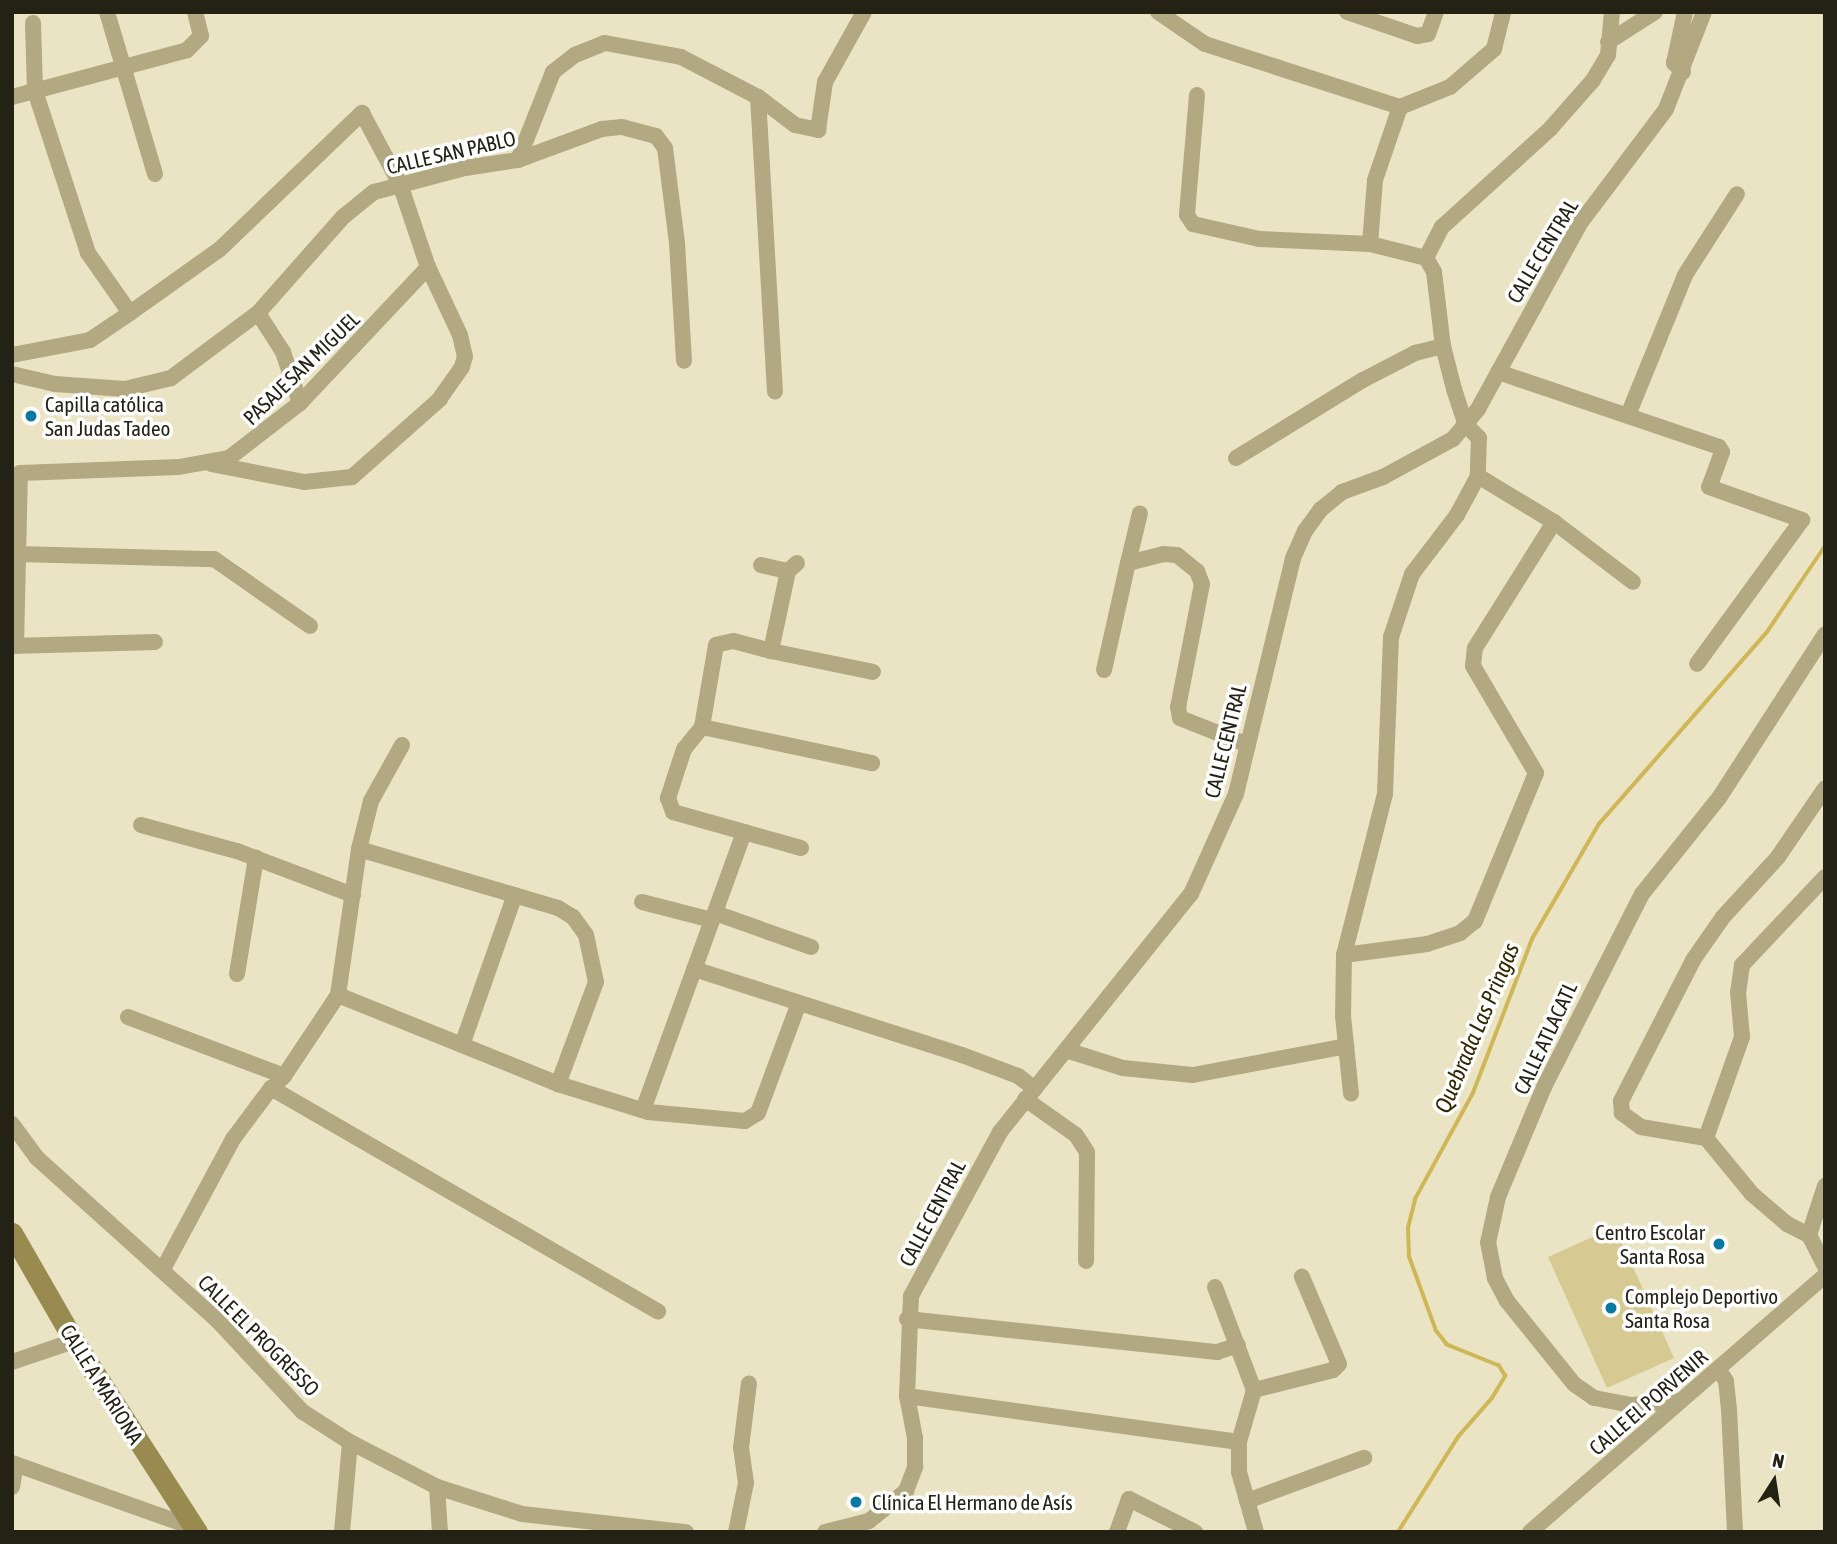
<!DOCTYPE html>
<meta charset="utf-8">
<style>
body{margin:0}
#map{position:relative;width:1837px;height:1544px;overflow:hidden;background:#ebe4c4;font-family:"Asap Condensed",sans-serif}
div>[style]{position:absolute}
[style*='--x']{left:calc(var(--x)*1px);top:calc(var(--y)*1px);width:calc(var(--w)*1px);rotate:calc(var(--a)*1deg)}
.green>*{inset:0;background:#d6c992}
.stream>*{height:3.5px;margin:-1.75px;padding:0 1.75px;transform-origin:1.75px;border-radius:1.75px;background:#ceb757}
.minor>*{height:16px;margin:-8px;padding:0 8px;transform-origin:8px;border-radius:8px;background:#b2a882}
.secondary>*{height:21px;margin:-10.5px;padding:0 10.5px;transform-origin:10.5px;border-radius:10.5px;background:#998b4f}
.dots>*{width:19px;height:19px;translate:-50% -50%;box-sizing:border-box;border:4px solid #fff;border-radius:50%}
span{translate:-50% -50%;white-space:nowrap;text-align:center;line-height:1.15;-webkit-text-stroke:7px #fff;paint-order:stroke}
.street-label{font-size:21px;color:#242115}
.poi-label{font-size:21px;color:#242115}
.left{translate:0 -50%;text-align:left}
.right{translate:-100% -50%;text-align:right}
.water-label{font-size:23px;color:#322800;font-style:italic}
.frame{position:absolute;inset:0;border:14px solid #242115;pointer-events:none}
.north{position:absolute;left:1739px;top:1446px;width:70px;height:70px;-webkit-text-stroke:5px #fff;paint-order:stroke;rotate:12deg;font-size:19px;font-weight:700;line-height:28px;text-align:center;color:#242115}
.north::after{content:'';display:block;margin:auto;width:24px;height:32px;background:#242115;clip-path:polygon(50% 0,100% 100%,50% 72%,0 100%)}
</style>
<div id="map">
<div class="green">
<i style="clip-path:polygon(1615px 1227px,1674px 1358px,1607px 1388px,1548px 1257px)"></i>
</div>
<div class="stream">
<i style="--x:1398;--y:1532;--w:112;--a:-57.7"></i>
<i style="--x:1458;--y:1437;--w:52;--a:-48.9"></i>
<i style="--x:1492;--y:1398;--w:26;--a:-59"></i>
<i style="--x:1505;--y:1376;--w:12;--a:-121"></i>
<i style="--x:1499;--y:1366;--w:56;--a:-158"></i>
<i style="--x:1447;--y:1345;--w:18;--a:-128"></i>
<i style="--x:1436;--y:1331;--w:79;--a:-110"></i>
<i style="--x:1409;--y:1257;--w:29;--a:-92"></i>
<i style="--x:1408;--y:1228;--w:30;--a:-76"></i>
<i style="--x:1415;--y:1199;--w:121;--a:-61.3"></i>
<i style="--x:1473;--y:1093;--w:165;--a:-69"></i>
<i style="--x:1532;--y:939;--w:133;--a:-59.8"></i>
<i style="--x:1599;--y:824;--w:255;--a:-48.8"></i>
<i style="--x:1767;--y:632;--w:104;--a:-56"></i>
</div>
<div class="minor">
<i style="--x:107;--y:12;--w:169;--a:73.5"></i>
<i style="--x:1158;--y:12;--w:57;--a:34.2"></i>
<i style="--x:1205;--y:44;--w:205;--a:17.9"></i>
<i style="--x:1347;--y:12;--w:74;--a:18.9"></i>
<i style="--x:1417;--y:36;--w:11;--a:-10"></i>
<i style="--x:1428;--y:34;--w:23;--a:-70"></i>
<i style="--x:33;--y:23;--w:68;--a:88.3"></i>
<i style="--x:35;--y:91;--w:170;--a:71.9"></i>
<i style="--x:88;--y:253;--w:73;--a:55"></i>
<i style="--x:1608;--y:42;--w:56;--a:-32.6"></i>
<i style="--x:1683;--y:72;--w:13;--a:-135"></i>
<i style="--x:1674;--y:63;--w:52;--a:-77.8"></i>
<i style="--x:1197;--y:95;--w:120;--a:94.8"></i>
<i style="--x:1187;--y:215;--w:11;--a:56"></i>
<i style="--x:1193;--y:224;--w:68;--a:12.8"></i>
<i style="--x:1259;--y:239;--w:111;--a:2.6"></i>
<i style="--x:1370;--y:244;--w:58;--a:14"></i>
<i style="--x:1426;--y:258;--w:16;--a:60"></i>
<i style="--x:1434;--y:272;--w:75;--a:83.1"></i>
<i style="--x:1443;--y:346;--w:44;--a:75.7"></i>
<i style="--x:1454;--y:389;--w:38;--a:72"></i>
<i style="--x:1466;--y:425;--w:18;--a:45"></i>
<i style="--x:1479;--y:438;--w:38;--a:92"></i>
<i style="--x:1478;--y:476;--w:44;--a:118.3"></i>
<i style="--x:1457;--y:515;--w:74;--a:127.3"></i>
<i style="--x:1412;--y:574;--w:66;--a:108.4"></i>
<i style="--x:1391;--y:637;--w:157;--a:92.2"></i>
<i style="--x:1385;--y:794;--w:166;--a:104.3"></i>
<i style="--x:1344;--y:955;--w:61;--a:90.9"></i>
<i style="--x:1343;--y:1016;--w:78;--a:84.1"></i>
<i style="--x:12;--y:97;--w:181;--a:-15"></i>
<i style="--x:187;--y:50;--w:20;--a:-45"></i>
<i style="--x:201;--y:36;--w:25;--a:-104"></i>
<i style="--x:758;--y:97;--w:46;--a:37.1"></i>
<i style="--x:795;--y:125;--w:24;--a:12"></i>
<i style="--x:818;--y:130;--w:49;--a:-81.7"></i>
<i style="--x:825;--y:82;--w:80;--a:-60.9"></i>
<i style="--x:518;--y:160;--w:95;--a:-68.3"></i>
<i style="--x:553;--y:72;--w:28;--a:-38"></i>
<i style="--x:575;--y:55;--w:32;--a:-22"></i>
<i style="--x:605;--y:43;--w:77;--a:10.4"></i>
<i style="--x:681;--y:57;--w:87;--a:27.5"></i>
<i style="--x:758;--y:97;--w:295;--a:86.7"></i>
<i style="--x:1370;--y:244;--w:64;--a:-85.5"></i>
<i style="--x:1375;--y:180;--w:77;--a:-71.1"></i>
<i style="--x:1400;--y:107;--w:54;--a:-21.8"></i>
<i style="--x:1450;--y:87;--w:58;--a:-40.8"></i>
<i style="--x:1494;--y:49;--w:38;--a:-76"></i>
<i style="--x:1426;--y:258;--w:35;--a:-63"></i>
<i style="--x:1442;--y:227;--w:146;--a:-42.2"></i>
<i style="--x:1550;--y:129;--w:65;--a:-48.7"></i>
<i style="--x:1593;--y:80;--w:29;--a:-59"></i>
<i style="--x:1608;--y:55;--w:43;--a:-84.7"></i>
<i style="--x:258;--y:313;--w:46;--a:57.3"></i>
<i style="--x:283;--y:352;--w:54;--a:71.6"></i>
<i style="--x:12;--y:355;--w:79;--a:-10.9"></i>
<i style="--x:90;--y:340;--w:48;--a:-34"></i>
<i style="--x:130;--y:313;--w:110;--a:-35.4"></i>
<i style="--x:220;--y:249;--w:197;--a:-43.8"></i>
<i style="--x:362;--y:113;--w:81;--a:61.8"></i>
<i style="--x:400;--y:184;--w:88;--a:71.4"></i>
<i style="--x:428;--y:267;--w:75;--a:64.8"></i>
<i style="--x:460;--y:335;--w:22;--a:77"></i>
<i style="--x:465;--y:356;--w:11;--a:105"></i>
<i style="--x:462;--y:367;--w:39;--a:125"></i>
<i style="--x:440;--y:399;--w:118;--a:138.4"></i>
<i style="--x:352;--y:477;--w:48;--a:174.1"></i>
<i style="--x:304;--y:482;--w:95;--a:-169"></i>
<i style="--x:1498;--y:372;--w:233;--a:18.7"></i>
<i style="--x:1719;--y:447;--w:6;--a:59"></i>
<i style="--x:1722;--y:452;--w:37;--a:110"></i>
<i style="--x:1709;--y:487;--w:99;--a:19.5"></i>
<i style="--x:1802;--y:520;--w:178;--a:126.1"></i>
<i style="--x:12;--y:374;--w:44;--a:13.1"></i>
<i style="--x:55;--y:384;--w:70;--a:4.1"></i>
<i style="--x:125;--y:389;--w:47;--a:-13.4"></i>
<i style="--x:171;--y:378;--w:109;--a:-36.8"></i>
<i style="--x:258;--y:313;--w:128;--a:-48.5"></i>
<i style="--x:343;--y:217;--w:40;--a:-39"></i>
<i style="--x:374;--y:192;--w:94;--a:-14.8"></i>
<i style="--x:465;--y:168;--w:54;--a:-8.6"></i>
<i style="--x:518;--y:160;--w:90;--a:-20.3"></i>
<i style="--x:602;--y:129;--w:20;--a:-6"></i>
<i style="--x:622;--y:127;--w:35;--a:15"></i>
<i style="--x:656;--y:136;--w:15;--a:53"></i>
<i style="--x:665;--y:148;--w:96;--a:82.8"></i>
<i style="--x:677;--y:243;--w:118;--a:86.6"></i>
<i style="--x:1628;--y:415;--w:151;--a:-67.8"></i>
<i style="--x:1685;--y:275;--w:96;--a:-57.3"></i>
<i style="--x:1236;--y:458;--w:149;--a:-31.6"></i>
<i style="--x:1363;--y:380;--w:59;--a:-27.4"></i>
<i style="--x:1415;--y:353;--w:29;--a:-14"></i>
<i style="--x:1478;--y:476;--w:89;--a:31.2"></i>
<i style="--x:1554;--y:522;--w:99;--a:37.2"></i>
<i style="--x:18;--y:554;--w:196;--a:1.5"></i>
<i style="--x:214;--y:559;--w:117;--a:34.9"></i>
<i style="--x:797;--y:563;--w:12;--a:138"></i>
<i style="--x:788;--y:571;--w:82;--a:102"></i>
<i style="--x:771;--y:651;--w:39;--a:-165"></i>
<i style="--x:733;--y:641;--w:17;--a:167"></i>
<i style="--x:716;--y:645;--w:83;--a:99.7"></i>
<i style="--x:702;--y:727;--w:28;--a:129"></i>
<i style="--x:684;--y:749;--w:52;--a:108.1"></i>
<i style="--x:668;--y:798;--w:15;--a:70"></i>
<i style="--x:673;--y:812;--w:133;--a:15.7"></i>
<i style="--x:1128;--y:563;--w:51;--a:-76.5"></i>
<i style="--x:761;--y:565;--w:28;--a:13"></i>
<i style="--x:12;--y:646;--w:143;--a:-1.6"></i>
<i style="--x:16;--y:646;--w:173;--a:-88.7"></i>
<i style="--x:20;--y:473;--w:159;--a:-2.2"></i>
<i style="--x:179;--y:467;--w:51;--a:-10.2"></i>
<i style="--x:229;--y:458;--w:90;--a:-37.8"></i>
<i style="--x:300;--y:403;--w:187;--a:-46.7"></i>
<i style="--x:771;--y:651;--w:104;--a:11.6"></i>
<i style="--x:1104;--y:670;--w:110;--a:-77.4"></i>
<i style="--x:1128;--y:563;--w:36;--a:-14"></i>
<i style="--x:1163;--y:554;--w:14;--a:4"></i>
<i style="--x:1177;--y:555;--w:26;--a:39"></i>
<i style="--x:1197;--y:571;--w:14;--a:69"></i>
<i style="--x:1202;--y:584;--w:125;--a:101"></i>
<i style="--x:1178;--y:707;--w:11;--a:80"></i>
<i style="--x:1180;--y:718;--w:73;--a:21.7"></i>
<i style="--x:702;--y:727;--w:174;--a:12"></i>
<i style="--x:141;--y:825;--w:99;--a:15.2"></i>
<i style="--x:237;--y:851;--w:124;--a:20.8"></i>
<i style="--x:359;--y:849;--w:49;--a:-76"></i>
<i style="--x:371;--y:801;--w:64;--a:-61"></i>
<i style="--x:1825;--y:877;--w:121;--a:133.3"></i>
<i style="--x:1742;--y:965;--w:27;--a:98"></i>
<i style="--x:1738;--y:992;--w:45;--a:84.9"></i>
<i style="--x:1742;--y:1037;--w:107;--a:109.6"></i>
<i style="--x:1706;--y:1138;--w:72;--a:50.6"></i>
<i style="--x:1752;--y:1194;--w:46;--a:40.6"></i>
<i style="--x:1787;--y:1224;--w:25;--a:27"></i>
<i style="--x:1809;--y:1235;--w:35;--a:63"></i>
<i style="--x:642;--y:902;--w:72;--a:14.4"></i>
<i style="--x:715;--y:913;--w:102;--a:19.5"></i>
<i style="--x:1344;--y:955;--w:84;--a:-7.5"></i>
<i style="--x:1427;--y:944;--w:35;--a:-18"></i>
<i style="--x:1460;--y:933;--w:19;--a:-39"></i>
<i style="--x:1475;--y:921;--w:160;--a:-67.6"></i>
<i style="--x:1536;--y:773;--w:124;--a:-120.5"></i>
<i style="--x:1473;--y:666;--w:18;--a:-84"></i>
<i style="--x:1475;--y:648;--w:149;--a:-57.9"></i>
<i style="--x:694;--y:969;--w:281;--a:17.8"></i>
<i style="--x:962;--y:1055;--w:60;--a:20.6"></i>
<i style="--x:1018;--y:1076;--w:21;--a:37"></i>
<i style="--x:237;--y:974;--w:118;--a:-80.7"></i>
<i style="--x:338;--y:995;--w:148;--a:-81.8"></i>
<i style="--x:359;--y:849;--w:208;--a:16.5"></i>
<i style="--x:558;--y:908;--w:17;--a:31"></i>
<i style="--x:573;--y:917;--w:22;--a:54"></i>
<i style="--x:586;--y:935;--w:48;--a:78"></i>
<i style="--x:596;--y:982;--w:109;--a:110.4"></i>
<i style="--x:128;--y:1017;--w:167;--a:20.7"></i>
<i style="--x:284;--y:1076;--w:10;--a:135"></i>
<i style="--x:462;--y:1045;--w:157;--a:-70.6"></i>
<i style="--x:1069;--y:1051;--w:57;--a:17.5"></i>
<i style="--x:1123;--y:1068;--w:70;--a:5.7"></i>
<i style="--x:1193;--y:1075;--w:156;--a:-10.7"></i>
<i style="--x:284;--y:1076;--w:97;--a:-56.3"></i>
<i style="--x:338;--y:995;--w:237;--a:22"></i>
<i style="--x:558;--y:1084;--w:94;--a:17.3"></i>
<i style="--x:648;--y:1112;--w:97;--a:5.3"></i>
<i style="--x:745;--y:1121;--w:15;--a:-32"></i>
<i style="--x:758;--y:1113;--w:117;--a:-69.6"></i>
<i style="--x:1025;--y:1099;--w:62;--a:35.2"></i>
<i style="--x:1076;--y:1135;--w:20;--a:57"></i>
<i style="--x:1087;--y:1152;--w:109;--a:90.5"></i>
<i style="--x:643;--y:1110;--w:296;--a:-70"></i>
<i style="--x:12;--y:1124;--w:42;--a:53.7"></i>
<i style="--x:37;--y:1158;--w:244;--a:42"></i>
<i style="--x:218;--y:1321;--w:125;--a:47"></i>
<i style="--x:303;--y:1412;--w:56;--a:32.6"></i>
<i style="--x:350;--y:1442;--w:98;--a:27.3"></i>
<i style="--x:437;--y:1487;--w:89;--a:17.6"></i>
<i style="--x:522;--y:1514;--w:165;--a:6.3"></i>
<i style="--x:1706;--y:1138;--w:66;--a:-170.4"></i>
<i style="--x:1641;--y:1127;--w:24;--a:-144"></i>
<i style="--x:1622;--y:1113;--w:12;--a:-95"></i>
<i style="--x:1621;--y:1101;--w:158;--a:-62.9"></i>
<i style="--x:1693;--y:960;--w:52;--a:-55.1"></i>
<i style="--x:1723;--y:917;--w:81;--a:-47.5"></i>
<i style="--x:1778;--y:857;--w:83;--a:-55.7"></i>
<i style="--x:1809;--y:1235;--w:52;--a:-71.9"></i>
<i style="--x:163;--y:1269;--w:148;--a:-61.7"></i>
<i style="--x:233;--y:1139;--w:64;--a:-53.3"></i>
<i style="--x:271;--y:1088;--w:447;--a:30"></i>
<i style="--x:1215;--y:1287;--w:110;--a:69.3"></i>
<i style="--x:1254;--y:1390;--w:54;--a:106.1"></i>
<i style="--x:1239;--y:1442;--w:30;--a:90"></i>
<i style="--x:1239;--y:1472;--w:62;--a:74.2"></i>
<i style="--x:907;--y:1319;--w:312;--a:6.1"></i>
<i style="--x:1217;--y:1352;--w:22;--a:-18"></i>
<i style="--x:12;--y:1362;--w:65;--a:-18.7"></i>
<i style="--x:1718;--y:1369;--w:14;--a:56"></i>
<i style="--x:1726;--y:1381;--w:28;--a:84"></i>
<i style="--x:1729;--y:1409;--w:123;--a:87.2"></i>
<i style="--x:1254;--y:1390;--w:81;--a:-14.2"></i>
<i style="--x:1333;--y:1370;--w:8;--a:-45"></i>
<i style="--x:1339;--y:1364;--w:95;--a:-113"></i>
<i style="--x:907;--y:1396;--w:335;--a:7.9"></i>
<i style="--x:1680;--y:1401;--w:49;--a:175.3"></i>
<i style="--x:1631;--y:1405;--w:38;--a:-169"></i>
<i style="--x:1594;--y:1398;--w:24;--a:-145"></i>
<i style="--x:1574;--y:1384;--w:107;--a:-128.9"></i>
<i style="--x:1507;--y:1301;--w:26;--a:-118"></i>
<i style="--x:1495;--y:1278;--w:36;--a:-101"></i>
<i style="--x:1488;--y:1243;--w:47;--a:-77.7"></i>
<i style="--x:1498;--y:1197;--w:119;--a:-67.3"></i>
<i style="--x:1544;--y:1087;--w:216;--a:-63.1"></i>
<i style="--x:1642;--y:894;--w:123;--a:-51.3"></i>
<i style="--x:1719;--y:798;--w:195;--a:-57.1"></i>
<i style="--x:12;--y:1463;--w:194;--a:19.6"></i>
<i style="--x:12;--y:1487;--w:23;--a:-80"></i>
<i style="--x:437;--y:1487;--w:45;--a:86.2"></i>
<i style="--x:1247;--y:1501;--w:125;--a:-20.2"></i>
<i style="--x:342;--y:1532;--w:90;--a:-84.9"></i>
<i style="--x:736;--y:1532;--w:50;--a:-78.5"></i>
<i style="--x:746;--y:1483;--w:35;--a:-98"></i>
<i style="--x:741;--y:1448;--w:65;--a:-83"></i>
<i style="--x:825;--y:1532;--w:45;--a:-14"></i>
<i style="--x:869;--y:1521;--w:48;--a:-39"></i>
<i style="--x:906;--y:1491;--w:26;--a:-69"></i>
<i style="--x:915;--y:1467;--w:29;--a:-90"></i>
<i style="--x:915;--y:1438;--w:43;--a:-100.8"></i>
<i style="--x:907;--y:1396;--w:100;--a:-87.7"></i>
<i style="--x:911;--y:1296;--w:187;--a:-61.5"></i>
<i style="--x:1000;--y:1132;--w:305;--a:-51.3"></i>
<i style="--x:1191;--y:894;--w:110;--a:-65.8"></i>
<i style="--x:1236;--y:794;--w:243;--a:-76.4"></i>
<i style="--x:1293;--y:558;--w:30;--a:-66"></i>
<i style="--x:1305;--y:531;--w:26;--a:-54"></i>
<i style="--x:1320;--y:510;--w:28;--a:-39"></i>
<i style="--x:1342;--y:492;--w:44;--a:-20.1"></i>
<i style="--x:1383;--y:477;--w:80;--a:-28.5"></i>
<i style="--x:1453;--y:439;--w:39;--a:-50"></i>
<i style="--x:1478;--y:409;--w:213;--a:-61.2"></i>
<i style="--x:1581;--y:222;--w:141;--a:-53"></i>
<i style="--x:1666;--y:109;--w:104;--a:-68.6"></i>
<i style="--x:1117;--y:1532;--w:35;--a:-70"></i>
<i style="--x:1129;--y:1499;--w:74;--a:26.6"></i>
<i style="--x:1530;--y:1532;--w:391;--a:-41"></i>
</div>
<div class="secondary">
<i style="--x:12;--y:1233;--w:125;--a:60.1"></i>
<i style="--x:74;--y:1341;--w:227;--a:57.2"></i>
</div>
<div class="dots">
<i style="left:31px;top:416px;background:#0779a2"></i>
<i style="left:1719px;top:1244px;background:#0779a2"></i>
<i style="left:1611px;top:1308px;background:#0779a2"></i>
<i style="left:856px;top:1502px;background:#0779a2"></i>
</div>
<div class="street-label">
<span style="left:451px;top:152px;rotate:-13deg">CALLE SAN PABLO</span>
<span style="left:1542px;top:251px;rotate:-59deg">CALLE CENTRAL</span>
<span style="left:301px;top:368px;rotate:-44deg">PASAJE SAN MIGUEL</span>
<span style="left:1225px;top:741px;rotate:-76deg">CALLE CENTRAL</span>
<span style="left:1545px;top:1038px;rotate:-65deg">CALLE ATLACATL</span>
<span style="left:932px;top:1213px;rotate:-62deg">CALLE CENTRAL</span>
<span style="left:259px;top:1335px;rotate:45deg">CALLE EL PROGRESSO</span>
<span style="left:102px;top:1384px;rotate:58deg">CALLE A MARIONA</span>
<span style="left:1648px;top:1402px;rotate:-41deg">CALLE EL PORVENIR</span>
</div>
<div class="poi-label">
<span class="left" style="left:45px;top:416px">Capilla católica<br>San Judas Tadeo</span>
<span class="right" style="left:1705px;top:1244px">Centro Escolar<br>Santa Rosa</span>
<span class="left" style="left:1625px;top:1308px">Complejo Deportivo<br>Santa Rosa</span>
<span class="left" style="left:872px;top:1502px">Clínica El Hermano de Asís</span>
</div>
<div class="water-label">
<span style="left:1477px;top:1028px;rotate:-67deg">Quebrada Las Pringas</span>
</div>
<div class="frame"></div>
<div class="north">N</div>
</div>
